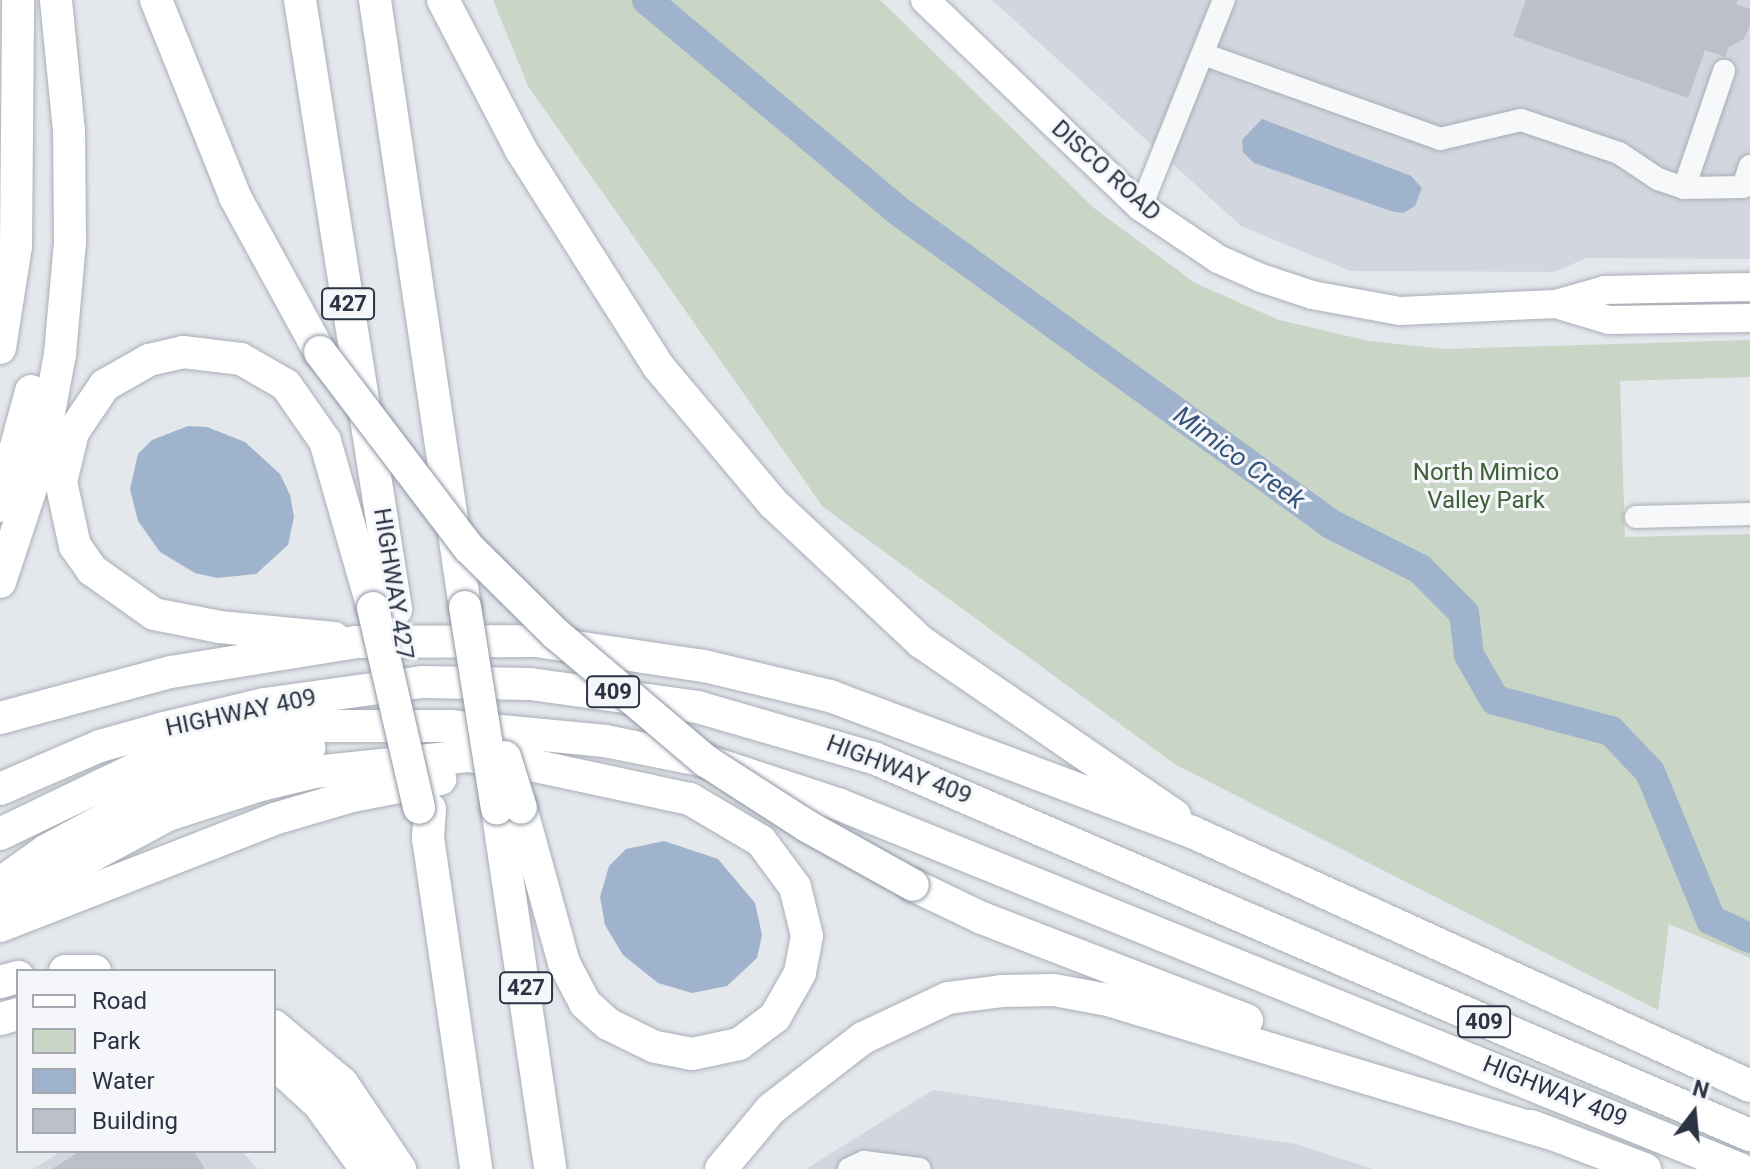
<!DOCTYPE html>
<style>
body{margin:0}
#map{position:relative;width:1750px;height:1169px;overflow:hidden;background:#e4e7ec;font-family:Roboto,sans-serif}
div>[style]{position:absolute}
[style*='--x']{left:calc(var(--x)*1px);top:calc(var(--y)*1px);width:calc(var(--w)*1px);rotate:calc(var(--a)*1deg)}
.built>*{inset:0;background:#d2d6de}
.green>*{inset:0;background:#c9d6c5}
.water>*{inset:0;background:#9fb4cc}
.river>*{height:30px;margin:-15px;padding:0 15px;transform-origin:15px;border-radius:15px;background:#9fb4cc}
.building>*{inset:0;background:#bbc0ca}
.roads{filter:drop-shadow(0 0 2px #a9aeb7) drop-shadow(0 0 2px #a9aeb7)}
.minor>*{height:22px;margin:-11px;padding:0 11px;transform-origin:11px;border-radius:11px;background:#f7f8fa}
.major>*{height:28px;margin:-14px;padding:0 14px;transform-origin:14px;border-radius:14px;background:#fff}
.highway>*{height:32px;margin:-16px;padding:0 16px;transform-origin:16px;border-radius:16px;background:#fff}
.bridges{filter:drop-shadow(0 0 2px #8b94a3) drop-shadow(0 0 2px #8b94a3)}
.highway-bridge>*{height:32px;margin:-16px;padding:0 16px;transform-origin:16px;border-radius:16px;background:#fff}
span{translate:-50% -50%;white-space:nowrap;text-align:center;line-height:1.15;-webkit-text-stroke:6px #f4f6f9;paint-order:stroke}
.shield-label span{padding:2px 6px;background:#f4f6f9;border:2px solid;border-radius:6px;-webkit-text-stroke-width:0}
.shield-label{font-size:22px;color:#2b3445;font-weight:700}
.street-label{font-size:24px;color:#2b3445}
.park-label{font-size:24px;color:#3f6138}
.water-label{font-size:26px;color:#34527a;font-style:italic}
.legend{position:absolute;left:16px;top:969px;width:260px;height:184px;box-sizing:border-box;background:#f4f6f9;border:2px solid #a4a8b1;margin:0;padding:10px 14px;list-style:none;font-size:24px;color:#2b3445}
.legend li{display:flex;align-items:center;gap:16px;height:40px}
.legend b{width:40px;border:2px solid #a4a8b1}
.north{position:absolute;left:1654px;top:1073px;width:80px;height:80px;-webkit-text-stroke:6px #f4f6f9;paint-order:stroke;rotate:16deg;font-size:22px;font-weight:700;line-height:32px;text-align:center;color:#2b3445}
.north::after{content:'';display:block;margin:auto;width:28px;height:36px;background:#2b3445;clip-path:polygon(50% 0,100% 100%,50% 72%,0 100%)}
</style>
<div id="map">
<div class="built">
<i style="clip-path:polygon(992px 0,1750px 0,1750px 259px,1587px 258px,1553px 272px,1350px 271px,1241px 226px)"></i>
<i style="clip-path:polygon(933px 1090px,1296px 1144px,1373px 1169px,806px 1169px)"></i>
<i style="clip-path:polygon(62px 1151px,242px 1151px,258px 1169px,33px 1169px)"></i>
</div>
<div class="green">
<i style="clip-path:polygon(evenodd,493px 0,880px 0,1094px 208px,1195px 283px,1279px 320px,1369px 341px,1445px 349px,1750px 340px,1750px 377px,1620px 381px,1625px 537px,1750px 534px,1750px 958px,1669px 924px,1658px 1010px,1176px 765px,823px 507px,528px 86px,493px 0,650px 10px,1124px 364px,1158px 393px,1137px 394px,650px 10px)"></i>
</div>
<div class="water">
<i style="clip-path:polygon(1262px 119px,1411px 176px,1422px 188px,1415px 206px,1403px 213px,1391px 211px,1254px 163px,1243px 152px,1242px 140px)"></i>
<i style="clip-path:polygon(188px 426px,207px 427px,245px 442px,280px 474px,290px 495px,294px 517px,288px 545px,256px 574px,217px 578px,195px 573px,160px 552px,138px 521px,130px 489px,138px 454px,152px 440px)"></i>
<i style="clip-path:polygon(664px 841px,718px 859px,755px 903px,762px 935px,757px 958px,727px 986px,692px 993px,658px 983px,623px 955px,605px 925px,600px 897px,609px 866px,626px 849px)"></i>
</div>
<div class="river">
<i style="--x:647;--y:0;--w:326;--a:40"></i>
<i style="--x:897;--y:210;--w:536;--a:35.89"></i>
<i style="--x:1331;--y:524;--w:100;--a:26.8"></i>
<i style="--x:1420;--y:569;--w:62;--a:45"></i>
<i style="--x:1464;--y:613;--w:42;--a:83.2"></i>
<i style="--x:1469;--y:655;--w:52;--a:60"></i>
<i style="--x:1495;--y:700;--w:120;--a:15"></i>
<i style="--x:1611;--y:731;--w:57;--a:46.4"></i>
<i style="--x:1650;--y:772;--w:160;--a:67.6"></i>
<i style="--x:1711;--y:920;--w:43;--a:24.8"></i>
</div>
<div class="building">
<i style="clip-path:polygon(1526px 0,1738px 0,1736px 4px,1750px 9px,1750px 25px,1744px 39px,1729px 47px,1725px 57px,1705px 50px,1688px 98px,1513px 36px)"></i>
<i style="clip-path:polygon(80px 1151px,194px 1151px,205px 1169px,52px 1169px)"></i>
</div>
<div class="roads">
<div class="minor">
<i style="--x:1203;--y:54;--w:252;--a:19.7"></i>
<i style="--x:1440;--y:139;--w:83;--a:-13.2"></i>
<i style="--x:1521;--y:120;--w:103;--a:18.6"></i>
<i style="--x:1619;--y:153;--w:47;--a:33.7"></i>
<i style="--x:1658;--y:179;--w:28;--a:19"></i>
<i style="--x:1684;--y:188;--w:59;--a:-1"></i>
<i style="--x:1743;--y:187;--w:22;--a:-72"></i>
<i style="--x:1684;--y:188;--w:124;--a:-71.1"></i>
<i style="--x:1141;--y:207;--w:223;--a:-68.2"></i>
<i style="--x:1636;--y:517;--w:114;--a:-1.5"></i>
<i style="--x:849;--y:1169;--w:17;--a:-25"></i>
<i style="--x:864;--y:1162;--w:56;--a:7.1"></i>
</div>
<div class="major">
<i style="--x:925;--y:0;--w:299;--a:43.8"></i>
<i style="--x:1141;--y:207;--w:93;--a:34"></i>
<i style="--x:1218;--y:259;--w:47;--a:23.8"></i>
<i style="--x:1261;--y:278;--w:54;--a:18.4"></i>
<i style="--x:1312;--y:295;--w:89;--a:10.3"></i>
<i style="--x:1400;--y:311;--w:156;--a:-2.6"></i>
<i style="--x:1556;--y:304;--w:51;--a:-15.9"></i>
<i style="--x:1605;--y:290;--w:145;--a:-1.2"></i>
<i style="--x:1556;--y:304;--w:55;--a:16.8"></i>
<i style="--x:1609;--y:320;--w:141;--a:-0.8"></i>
</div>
<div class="highway">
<i style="--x:156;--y:0;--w:212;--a:68.1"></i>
<i style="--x:235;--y:197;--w:177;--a:61.3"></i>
<i style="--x:300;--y:0;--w:617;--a:81.04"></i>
<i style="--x:375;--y:0;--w:614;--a:81.57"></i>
<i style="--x:443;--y:0;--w:169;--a:62.5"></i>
<i style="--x:521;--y:150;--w:256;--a:57.6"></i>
<i style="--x:658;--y:366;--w:180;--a:50"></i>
<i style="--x:774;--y:504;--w:202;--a:43.2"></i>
<i style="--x:921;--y:642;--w:308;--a:34.4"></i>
<i style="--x:0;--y:348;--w:103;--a:-81.1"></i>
<i style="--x:16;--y:246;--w:246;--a:-89.5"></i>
<i style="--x:0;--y:506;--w:119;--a:-74.9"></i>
<i style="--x:0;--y:582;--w:127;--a:-71.7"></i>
<i style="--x:40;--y:461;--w:109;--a:-79.4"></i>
<i style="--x:60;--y:354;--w:112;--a:-84.9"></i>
<i style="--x:70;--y:242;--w:111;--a:-90.5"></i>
<i style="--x:69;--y:131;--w:132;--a:-95.7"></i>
<i style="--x:334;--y:638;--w:115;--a:-174.5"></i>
<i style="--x:220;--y:627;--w:67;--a:-168.9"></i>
<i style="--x:154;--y:614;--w:76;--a:-144.6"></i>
<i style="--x:92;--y:570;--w:29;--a:-125"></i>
<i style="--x:75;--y:546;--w:66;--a:-102.3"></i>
<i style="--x:61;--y:482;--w:51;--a:-76.5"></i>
<i style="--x:73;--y:432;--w:57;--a:-55.8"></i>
<i style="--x:105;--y:385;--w:51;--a:-29.6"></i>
<i style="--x:149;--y:360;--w:35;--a:-13"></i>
<i style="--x:183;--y:352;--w:58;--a:6.9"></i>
<i style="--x:241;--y:359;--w:52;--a:30"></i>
<i style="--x:286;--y:385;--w:68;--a:55.1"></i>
<i style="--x:325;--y:441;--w:174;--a:74"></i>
<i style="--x:0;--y:718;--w:177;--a:-15.1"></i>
<i style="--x:171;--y:672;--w:187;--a:-9.2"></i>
<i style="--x:356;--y:642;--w:180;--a:-0.3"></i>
<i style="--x:536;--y:641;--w:170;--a:8.5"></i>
<i style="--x:704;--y:666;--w:130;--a:13.4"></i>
<i style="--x:830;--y:696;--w:387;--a:20.6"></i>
<i style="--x:1192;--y:832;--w:613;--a:24.47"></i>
<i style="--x:0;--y:789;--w:109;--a:-23.3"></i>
<i style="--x:100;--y:746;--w:66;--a:-15.7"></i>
<i style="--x:164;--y:728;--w:103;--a:-13.5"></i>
<i style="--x:264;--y:704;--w:160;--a:-7.9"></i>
<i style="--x:422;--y:682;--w:108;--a:1.1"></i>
<i style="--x:530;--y:684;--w:170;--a:7.8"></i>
<i style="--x:698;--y:707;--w:183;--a:16.2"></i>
<i style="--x:874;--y:758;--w:954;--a:23.29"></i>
<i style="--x:497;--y:808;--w:365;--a:81.6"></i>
<i style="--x:430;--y:809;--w:29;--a:94"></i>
<i style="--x:428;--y:838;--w:334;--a:81.7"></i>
<i style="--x:0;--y:834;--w:152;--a:-25.7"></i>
<i style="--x:137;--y:768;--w:84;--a:-17.4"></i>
<i style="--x:217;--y:743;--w:101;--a:-9.6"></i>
<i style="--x:317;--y:726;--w:133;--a:0"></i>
<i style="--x:450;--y:726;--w:156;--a:5.5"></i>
<i style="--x:605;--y:741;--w:107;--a:11.3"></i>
<i style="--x:710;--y:762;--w:135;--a:18.2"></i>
<i style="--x:838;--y:804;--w:973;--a:22.03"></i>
<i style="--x:2;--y:882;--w:55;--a:-35.4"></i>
<i style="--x:47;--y:850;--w:106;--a:-28.3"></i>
<i style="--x:140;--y:800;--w:83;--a:-21.3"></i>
<i style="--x:217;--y:770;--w:95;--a:-13.4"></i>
<i style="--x:913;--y:885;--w:76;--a:25.6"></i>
<i style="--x:982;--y:918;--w:284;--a:21.1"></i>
<i style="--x:0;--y:905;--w:191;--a:-28.2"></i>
<i style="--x:168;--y:815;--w:94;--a:-18"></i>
<i style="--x:257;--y:786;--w:60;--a:-13.6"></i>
<i style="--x:315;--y:772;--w:153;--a:-6"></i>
<i style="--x:467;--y:756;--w:65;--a:8"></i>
<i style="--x:531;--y:765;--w:163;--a:12.1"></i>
<i style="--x:690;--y:799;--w:82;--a:30.6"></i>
<i style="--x:761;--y:841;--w:57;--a:53.5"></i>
<i style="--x:795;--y:887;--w:50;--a:76.2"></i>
<i style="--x:807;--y:936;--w:38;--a:101"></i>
<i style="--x:800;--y:973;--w:51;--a:119.6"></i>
<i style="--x:775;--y:1017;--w:45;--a:143.1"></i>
<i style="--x:739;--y:1044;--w:48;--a:168"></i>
<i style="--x:692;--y:1054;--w:38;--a:-169"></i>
<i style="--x:655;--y:1047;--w:52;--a:-153.9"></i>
<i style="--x:608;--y:1024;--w:31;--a:-138"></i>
<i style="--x:585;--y:1003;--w:45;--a:-117.7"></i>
<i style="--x:564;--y:963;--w:161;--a:-105.5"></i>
<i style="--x:0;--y:926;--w:294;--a:-21.3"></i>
<i style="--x:274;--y:819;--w:81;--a:-16.4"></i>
<i style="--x:352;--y:796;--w:90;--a:-10.9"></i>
<i style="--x:65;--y:971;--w:30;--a:0"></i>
<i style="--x:0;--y:982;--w:19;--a:-16"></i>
<i style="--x:0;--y:1019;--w:19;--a:-16"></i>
<i style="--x:274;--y:1026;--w:89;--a:40"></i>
<i style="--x:342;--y:1083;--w:104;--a:56"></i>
<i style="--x:274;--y:1063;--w:61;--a:42.3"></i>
<i style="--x:319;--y:1104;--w:80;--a:54.1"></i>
<i style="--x:1531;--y:1126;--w:122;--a:20.7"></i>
<i style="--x:721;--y:1169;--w:78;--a:-50.2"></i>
<i style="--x:771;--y:1109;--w:116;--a:-37.7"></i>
<i style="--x:863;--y:1038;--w:94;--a:-25.2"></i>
<i style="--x:948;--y:998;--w:54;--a:-7.4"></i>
<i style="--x:1002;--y:991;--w:52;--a:-1.1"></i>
<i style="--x:1054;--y:990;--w:55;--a:10.5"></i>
<i style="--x:1108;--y:1000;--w:460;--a:16.8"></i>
</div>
</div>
<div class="bridges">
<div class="highway-bridge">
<i style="--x:320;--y:352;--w:246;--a:52.8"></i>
<i style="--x:469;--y:548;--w:122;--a:44.7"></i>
<i style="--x:556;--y:634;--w:197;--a:40.3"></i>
<i style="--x:706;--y:761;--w:120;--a:32.8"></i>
<i style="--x:807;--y:826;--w:121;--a:29.1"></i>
<i style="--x:465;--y:607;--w:204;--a:81"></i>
<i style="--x:373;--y:608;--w:205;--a:77"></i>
<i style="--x:505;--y:757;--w:53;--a:72.6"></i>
</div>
</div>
<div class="shield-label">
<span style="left:348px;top:304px">427</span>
<span style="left:613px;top:692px">409</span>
<span style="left:526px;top:988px">427</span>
<span style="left:1484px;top:1022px">409</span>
</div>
<div class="street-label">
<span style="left:1106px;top:171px;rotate:42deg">DISCO ROAD</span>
<span style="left:393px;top:584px;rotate:81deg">HIGHWAY 427</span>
<span style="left:241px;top:713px;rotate:-12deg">HIGHWAY 409</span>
<span style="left:899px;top:770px;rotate:21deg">HIGHWAY 409</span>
<span style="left:1555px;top:1092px;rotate:22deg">HIGHWAY 409</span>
</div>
<div class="park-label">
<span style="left:1486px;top:487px">North Mimico<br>Valley Park</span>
</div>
<div class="water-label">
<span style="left:1239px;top:458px;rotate:36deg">Mimico Creek</span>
</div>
<ul class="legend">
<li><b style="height:10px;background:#fff"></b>Road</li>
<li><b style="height:22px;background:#c9d6c5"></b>Park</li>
<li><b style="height:22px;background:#9fb4cc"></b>Water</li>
<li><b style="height:22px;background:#bbc0ca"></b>Building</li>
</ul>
<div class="north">N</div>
</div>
